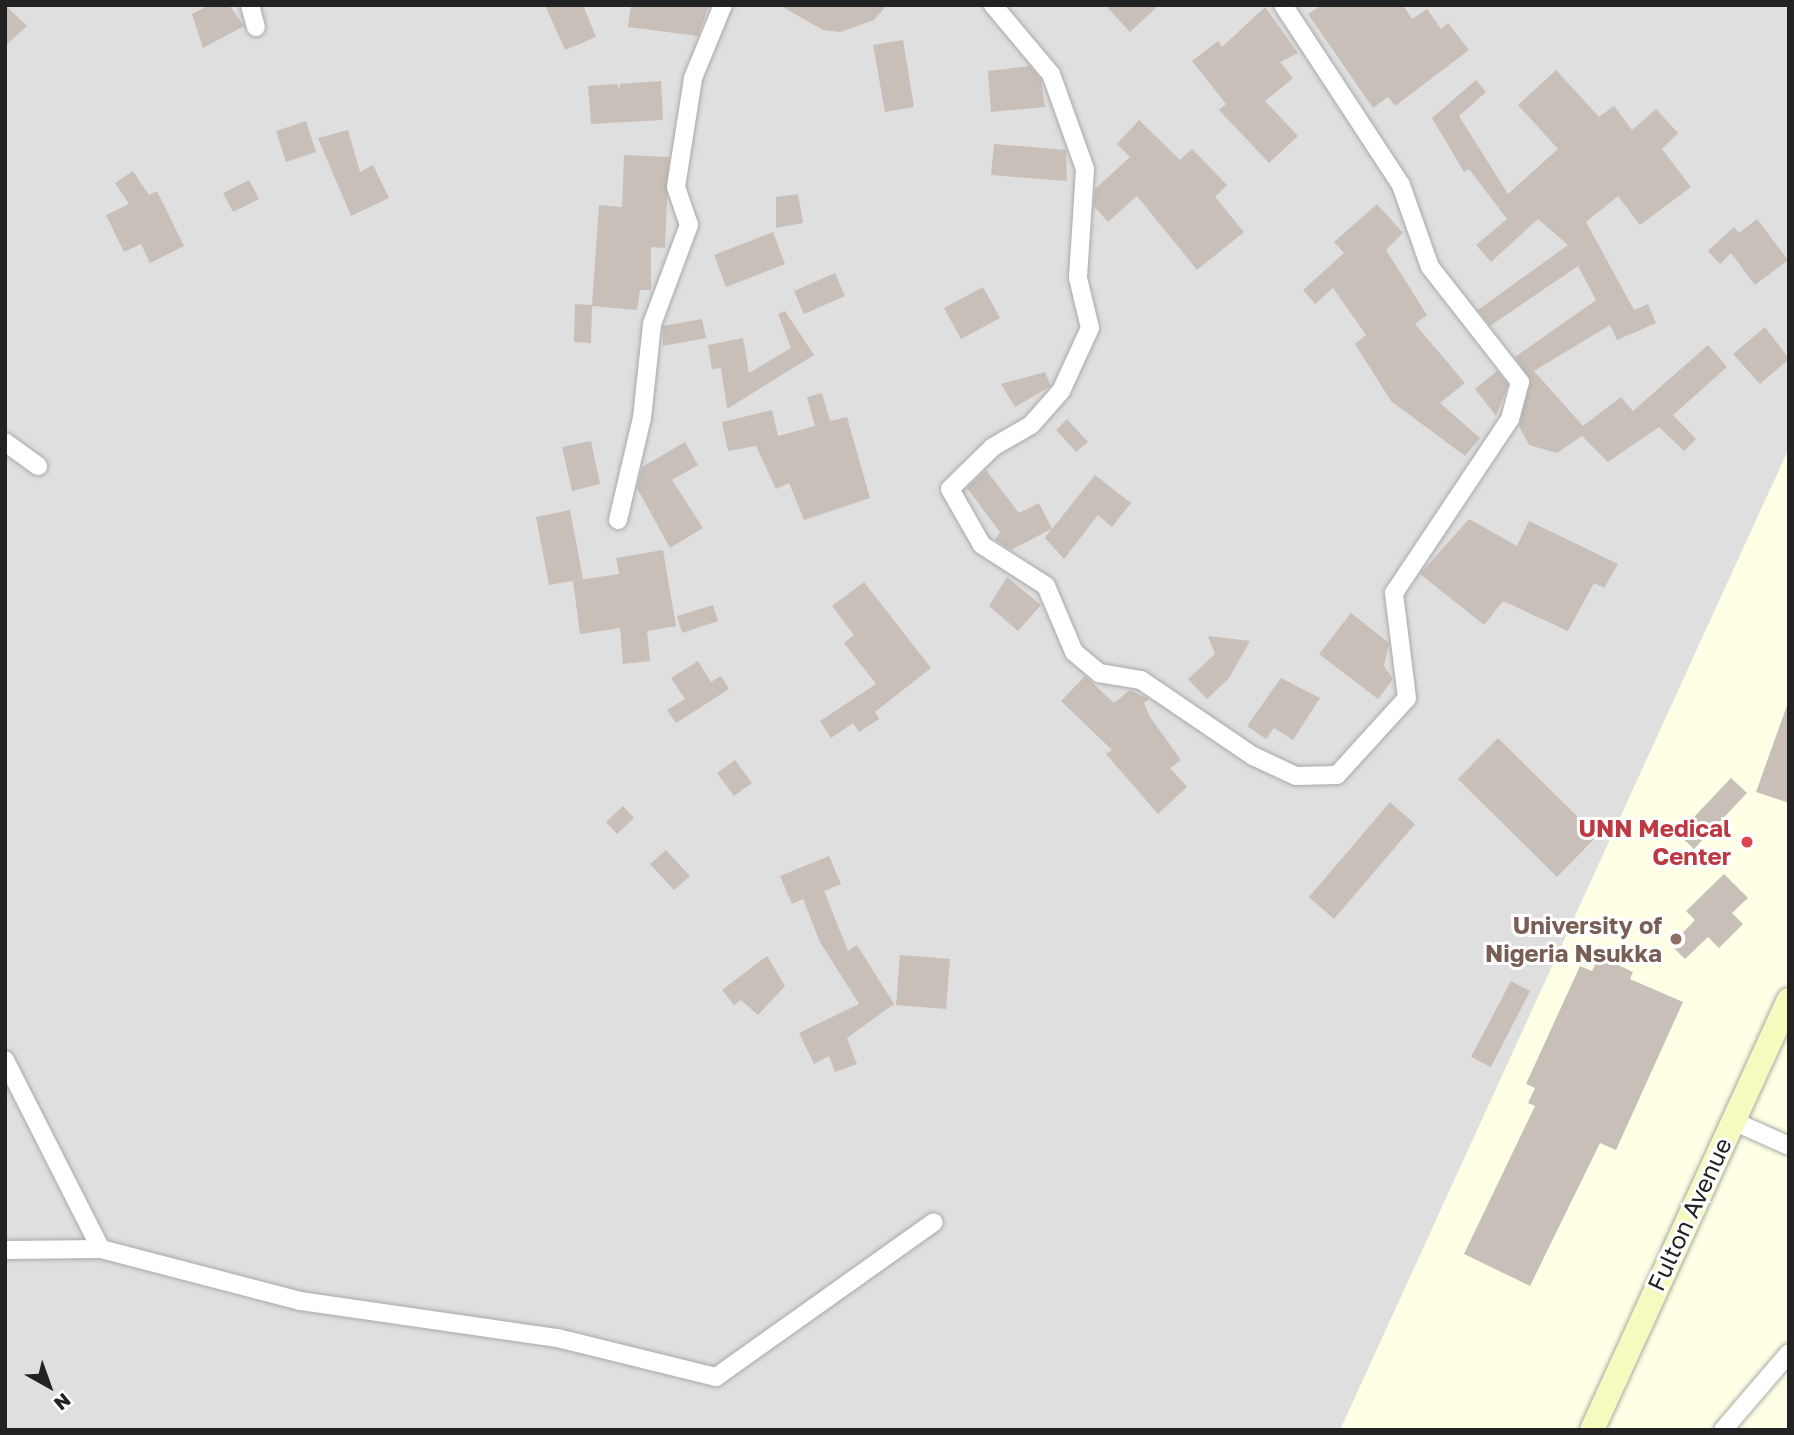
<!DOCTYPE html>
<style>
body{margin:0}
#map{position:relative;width:1794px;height:1435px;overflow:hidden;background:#f2efe9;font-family:"Golos Text",sans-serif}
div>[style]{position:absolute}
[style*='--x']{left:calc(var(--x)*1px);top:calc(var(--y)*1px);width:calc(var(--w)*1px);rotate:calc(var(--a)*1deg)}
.residential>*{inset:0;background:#e0dfdf}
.education>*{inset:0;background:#ffffe5}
.building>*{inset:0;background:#c7bfb8}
.roads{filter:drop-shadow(0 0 2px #a9a9a9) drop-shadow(0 0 2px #a9a9a9)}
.street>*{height:18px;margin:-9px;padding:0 9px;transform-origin:9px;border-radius:9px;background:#fff}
.secondary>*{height:24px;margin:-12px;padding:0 12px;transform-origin:12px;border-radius:12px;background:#f7fabf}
.dots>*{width:19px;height:19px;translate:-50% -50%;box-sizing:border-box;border:4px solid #fff;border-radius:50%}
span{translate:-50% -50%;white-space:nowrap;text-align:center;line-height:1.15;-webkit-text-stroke:6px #fff;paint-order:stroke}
.health-label{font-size:24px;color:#be3a42;font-weight:700}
.right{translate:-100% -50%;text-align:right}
.education-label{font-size:24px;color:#785e54;font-weight:700}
.street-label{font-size:24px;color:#222}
.frame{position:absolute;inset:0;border:7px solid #222;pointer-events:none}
.north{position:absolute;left:14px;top:1351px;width:70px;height:70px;-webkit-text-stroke:5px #fff;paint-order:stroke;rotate:140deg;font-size:19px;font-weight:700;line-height:28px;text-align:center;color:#222}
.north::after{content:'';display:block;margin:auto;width:24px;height:32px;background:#222;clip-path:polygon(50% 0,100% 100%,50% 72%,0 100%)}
</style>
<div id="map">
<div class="residential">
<i style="clip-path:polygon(5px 5px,1789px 5px,1789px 1430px,5px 1430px)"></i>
</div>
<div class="education">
<i style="clip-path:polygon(1789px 448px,1789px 1430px,1340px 1430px)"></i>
</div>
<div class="building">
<i style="clip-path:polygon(5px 5px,27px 26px,5px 46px)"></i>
<i style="clip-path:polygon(209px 5px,229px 5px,244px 26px,203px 48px,192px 14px)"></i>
<i style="clip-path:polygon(545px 5px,583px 5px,596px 37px,565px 50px)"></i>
<i style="clip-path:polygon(631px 5px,709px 5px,698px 36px,628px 27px)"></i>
<i style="clip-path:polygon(779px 5px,887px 5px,874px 20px,840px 32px,823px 30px)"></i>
<i style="clip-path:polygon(1105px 5px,1159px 5px,1130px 32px)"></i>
<i style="clip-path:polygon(1322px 5px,1403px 5px,1412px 19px,1427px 9px,1441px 29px,1448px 23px,1469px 50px,1395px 106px,1388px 97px,1373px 108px,1308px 14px)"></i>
<i style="clip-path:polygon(1265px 7px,1298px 53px,1280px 62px,1293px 78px,1265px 101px,1298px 136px,1269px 163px,1219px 110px,1226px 104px,1192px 61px,1218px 41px,1222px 47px)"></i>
<i style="clip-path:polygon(903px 40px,914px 107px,885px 112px,873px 45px)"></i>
<i style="clip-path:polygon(1030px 66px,1041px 80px,1045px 107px,991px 112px,988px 71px)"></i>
<i style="clip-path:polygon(1556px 70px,1599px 117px,1614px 106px,1632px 130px,1656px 109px,1678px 133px,1662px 149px,1691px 187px,1640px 225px,1618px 196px,1586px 222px,1634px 310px,1648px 304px,1656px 323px,1617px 340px,1610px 325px,1534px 371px,1583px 426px,1621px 397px,1633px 411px,1708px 345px,1727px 367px,1673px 415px,1696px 439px,1684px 451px,1659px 427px,1608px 462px,1582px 436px,1557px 453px,1529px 445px,1519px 426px,1531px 380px,1515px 357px,1596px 300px,1578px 266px,1490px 326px,1478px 310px,1568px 245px,1538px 219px,1491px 262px,1476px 245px,1507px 219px,1469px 169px,1464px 172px,1432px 118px,1476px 80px,1486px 92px,1459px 116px,1508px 194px,1558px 149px,1518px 105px)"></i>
<i style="clip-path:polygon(661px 81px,663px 120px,591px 124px,588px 86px,617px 84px,619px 90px,620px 84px)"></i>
<i style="clip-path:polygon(1139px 120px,1180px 160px,1192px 149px,1227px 185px,1215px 197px,1244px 232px,1197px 270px,1137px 196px,1108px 222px,1094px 206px,1095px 189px,1130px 157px,1117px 144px)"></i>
<i style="clip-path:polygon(306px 121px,316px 152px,286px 162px,276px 131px)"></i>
<i style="clip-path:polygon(348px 130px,360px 172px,373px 165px,389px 198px,351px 216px,318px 138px)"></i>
<i style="clip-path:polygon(994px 144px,1066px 150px,1067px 181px,991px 175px)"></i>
<i style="clip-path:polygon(624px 155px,669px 157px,665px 248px,651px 247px,651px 290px,640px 290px,637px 310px,592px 306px,591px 343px,574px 342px,575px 304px,592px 305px,599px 205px,622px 207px)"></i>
<i style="clip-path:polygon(133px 171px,149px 195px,157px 191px,184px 246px,150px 263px,141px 244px,124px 252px,106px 215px,129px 204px,115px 183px)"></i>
<i style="clip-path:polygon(249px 180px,259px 199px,233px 212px,223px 193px)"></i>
<i style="clip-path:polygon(798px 194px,803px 223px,776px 228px,776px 197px)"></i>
<i style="clip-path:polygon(1377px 204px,1403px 233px,1386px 250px,1427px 315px,1415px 324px,1465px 383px,1440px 403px,1480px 438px,1465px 456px,1391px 401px,1355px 344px,1366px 335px,1333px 288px,1315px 304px,1303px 290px,1344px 253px,1334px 242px)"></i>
<i style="clip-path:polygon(1757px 219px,1788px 260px,1755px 285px,1731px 253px,1720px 264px,1708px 251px,1734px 227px,1739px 233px)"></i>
<i style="clip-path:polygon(773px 232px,785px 264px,726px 287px,714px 255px)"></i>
<i style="clip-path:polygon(835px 273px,845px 296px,804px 314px,794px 291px)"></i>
<i style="clip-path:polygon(983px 287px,1000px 318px,961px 339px,944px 308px)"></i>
<i style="clip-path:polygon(785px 311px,814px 355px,727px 409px,721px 368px,712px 369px,708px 345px,743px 338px,749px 373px,791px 348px,778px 314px)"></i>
<i style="clip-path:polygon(702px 319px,706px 338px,663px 346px,663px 326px)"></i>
<i style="clip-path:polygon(1765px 327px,1789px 359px,1760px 384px,1733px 354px)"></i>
<i style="clip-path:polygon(1497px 371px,1508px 385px,1496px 416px,1475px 389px)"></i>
<i style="clip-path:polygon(1045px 372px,1051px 386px,1015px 407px,1001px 384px)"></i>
<i style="clip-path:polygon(822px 393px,830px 421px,847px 417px,870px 498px,804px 520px,789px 483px,776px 489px,756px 446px,728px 451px,722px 422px,772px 410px,778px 436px,815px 426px,807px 397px)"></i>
<i style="clip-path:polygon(1067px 419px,1088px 442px,1076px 452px,1056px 430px)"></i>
<i style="clip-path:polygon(591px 441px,600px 484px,572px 491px,562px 447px)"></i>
<i style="clip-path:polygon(685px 442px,698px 465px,672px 480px,703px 528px,670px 548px,637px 488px,642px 467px)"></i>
<i style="clip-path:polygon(986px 470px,1019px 513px,1039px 503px,1052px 529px,1095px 475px,1131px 503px,1112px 527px,1098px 515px,1064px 559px,1045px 538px,1051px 529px,1011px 550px,995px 540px,1000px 532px,967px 488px)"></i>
<i style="clip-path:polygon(570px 510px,583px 579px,549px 585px,536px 517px)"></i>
<i style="clip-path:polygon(1469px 519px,1517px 546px,1529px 521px,1618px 564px,1604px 588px,1594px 583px,1568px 631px,1503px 601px,1484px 625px,1420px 574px)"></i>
<i style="clip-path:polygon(663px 550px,676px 626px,647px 631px,650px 661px,623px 664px,620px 628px,580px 634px,573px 581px,619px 574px,616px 558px)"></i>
<i style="clip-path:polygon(1007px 577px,1041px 605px,1018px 631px,989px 606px)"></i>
<i style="clip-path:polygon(864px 582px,931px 668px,875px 712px,879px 719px,859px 732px,853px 723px,831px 738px,820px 721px,876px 684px,844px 643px,854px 635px,832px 606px)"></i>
<i style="clip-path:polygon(713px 605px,718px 621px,682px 633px,677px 616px)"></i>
<i style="clip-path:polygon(1351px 613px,1389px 643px,1384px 666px,1393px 679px,1378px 699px,1319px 654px)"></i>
<i style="clip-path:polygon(1208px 636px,1250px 641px,1229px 678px,1207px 699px,1188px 679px,1215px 654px)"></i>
<i style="clip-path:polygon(698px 661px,711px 682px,721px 676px,729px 689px,676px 723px,667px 710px,685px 699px,671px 678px)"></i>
<i style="clip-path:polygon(1085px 676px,1114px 703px,1130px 690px,1149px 699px,1144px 703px,1150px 717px,1181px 760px,1170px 768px,1187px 787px,1158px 814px,1106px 754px,1112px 750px,1061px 701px)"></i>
<i style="clip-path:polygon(1281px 678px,1320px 698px,1293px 740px,1274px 728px,1266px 739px,1247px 726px)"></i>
<i style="clip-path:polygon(1789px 700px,1789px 803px,1756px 792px)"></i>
<i style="clip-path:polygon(1498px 738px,1597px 836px,1557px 877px,1458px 779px)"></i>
<i style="clip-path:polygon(735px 760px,752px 783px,734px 796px,717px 773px)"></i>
<i style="clip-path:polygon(1731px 778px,1747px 793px,1694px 849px,1678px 834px)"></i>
<i style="clip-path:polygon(1390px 802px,1415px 824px,1334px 919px,1309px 897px)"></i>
<i style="clip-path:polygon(623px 806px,634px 818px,617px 834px,606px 822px)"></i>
<i style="clip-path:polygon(666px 850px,690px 876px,674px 890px,650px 864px)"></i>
<i style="clip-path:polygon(829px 856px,841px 884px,824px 891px,848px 951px,857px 945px,894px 1004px,847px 1038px,857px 1064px,835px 1072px,829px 1056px,814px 1064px,799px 1033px,859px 1004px,820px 942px,803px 899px,792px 904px,780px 876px)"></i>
<i style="clip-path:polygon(1724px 874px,1748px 898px,1732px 913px,1743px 924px,1719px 948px,1708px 937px,1685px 959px,1671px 945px,1695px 920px,1686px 911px)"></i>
<i style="clip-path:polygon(900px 955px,950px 959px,946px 1009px,896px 1005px)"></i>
<i style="clip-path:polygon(767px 956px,785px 986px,758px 1015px,741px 1000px,734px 1005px,722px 990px)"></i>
<i style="clip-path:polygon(1599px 956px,1633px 972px,1630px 979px,1683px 1002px,1616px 1150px,1600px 1143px,1530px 1286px,1464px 1254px,1535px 1106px,1528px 1103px,1535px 1088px,1526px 1084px,1580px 966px,1592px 971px)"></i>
<i style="clip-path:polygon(1511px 981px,1530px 991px,1491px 1067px,1471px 1057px)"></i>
</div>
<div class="roads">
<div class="street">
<i style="--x:250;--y:5;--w:23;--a:75"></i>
<i style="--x:993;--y:5;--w:90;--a:50"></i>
<i style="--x:1051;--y:74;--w:101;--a:70.3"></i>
<i style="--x:1085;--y:169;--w:109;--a:93.7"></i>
<i style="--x:1078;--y:278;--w:51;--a:76.5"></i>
<i style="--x:1090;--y:328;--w:69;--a:114.7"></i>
<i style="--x:1061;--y:391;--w:45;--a:131.4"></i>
<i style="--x:1031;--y:425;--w:44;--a:149.9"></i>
<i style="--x:993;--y:447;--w:60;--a:135.7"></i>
<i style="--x:950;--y:489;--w:64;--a:60.3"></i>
<i style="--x:982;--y:545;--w:76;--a:32.6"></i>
<i style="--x:1046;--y:586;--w:72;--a:67"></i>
<i style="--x:1074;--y:652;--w:33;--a:40"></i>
<i style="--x:1099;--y:673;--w:43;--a:9.5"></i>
<i style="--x:1141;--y:680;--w:135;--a:34.2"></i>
<i style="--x:1253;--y:756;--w:47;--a:24.9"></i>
<i style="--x:1296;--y:776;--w:41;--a:-1.4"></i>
<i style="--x:1337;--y:775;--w:104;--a:-47.7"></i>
<i style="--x:1407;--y:698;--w:106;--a:-97.1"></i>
<i style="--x:1394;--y:593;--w:209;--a:-56.3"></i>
<i style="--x:1510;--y:419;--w:38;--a:-75"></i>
<i style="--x:1520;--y:382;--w:146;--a:-128"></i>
<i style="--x:1430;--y:267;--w:87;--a:-109.5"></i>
<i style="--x:1401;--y:185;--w:215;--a:-123.2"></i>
<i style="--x:5;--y:442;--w:41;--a:36"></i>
<i style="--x:618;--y:520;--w:105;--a:-76.8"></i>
<i style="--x:642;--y:418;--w:95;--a:-83.9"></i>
<i style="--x:652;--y:324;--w:106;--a:-69.5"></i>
<i style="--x:689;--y:225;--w:40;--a:-108.9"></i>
<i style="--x:676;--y:187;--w:110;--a:-81.1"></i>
<i style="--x:693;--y:78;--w:79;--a:-67.7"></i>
<i style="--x:5;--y:1060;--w:212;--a:63.1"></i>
<i style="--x:1733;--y:1121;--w:61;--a:24.1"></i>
<i style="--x:5;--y:1250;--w:96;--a:-0.6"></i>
<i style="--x:101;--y:1249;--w:206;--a:14.6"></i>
<i style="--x:300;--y:1301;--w:260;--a:8.2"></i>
<i style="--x:557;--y:1338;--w:164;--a:13.8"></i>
<i style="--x:716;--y:1377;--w:267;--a:-35.4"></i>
<i style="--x:1723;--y:1430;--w:101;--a:-49.4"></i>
</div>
<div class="secondary">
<i style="--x:1592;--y:1430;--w:473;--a:-65.4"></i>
</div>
</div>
<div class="dots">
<i style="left:1747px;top:842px;background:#e0444e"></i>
<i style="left:1676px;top:939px;background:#8d6e63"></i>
</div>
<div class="health-label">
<span class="right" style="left:1731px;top:842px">UNN Medical<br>Center</span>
</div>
<div class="education-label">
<span class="right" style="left:1662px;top:939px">University of<br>Nigeria Nsukka</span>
</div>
<div class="street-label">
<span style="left:1689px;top:1214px;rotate:-65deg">Fulton Avenue</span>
</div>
<div class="frame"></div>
<div class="north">N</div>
</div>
